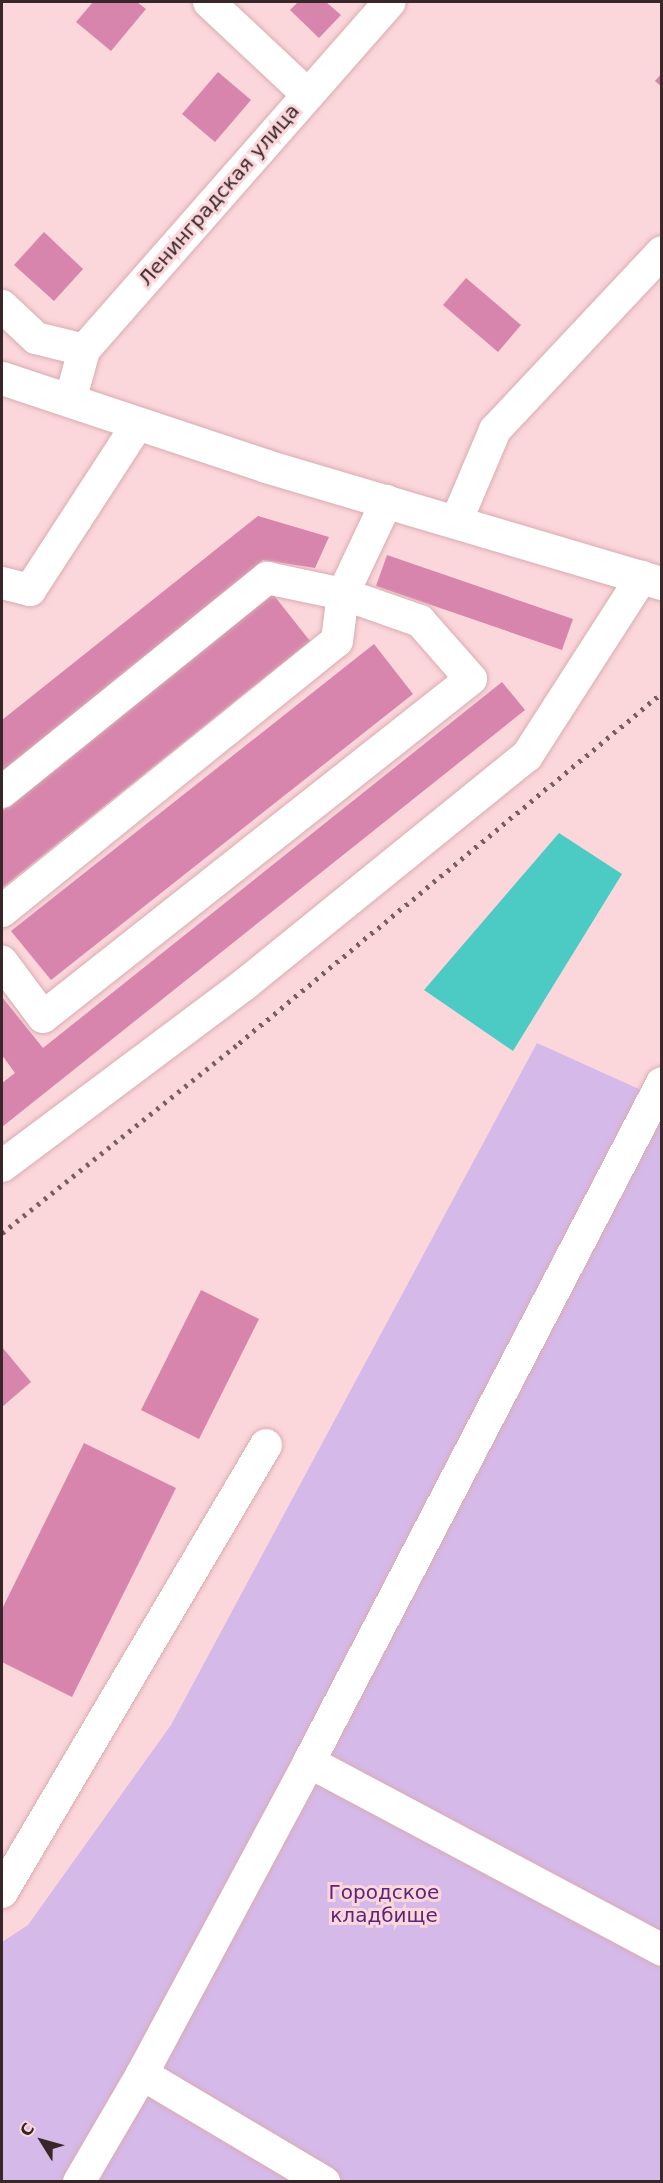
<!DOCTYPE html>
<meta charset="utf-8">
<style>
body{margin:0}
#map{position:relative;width:663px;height:2183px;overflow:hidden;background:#fbd6da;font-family:"DejaVu Sans",sans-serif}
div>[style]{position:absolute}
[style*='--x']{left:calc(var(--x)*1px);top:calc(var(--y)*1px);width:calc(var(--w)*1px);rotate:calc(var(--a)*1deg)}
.green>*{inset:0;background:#d5b9e9}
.water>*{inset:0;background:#4ccbc5}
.building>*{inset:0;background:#d785ac}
.roads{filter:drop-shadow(0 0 2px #d9acb2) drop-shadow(0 0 2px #d9acb2)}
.minor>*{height:32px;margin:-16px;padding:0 16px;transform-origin:16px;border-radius:16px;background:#fff}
.major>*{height:33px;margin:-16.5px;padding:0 16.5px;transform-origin:16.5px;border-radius:16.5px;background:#fff}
.rail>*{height:4.5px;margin-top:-2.25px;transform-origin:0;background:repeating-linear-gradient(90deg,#745c5f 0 3px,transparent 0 9px)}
span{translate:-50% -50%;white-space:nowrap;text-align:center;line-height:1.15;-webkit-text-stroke:6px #fbd6da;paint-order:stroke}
.street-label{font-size:20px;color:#382629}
.park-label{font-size:20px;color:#5b267a}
.frame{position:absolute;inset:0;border:3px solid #382629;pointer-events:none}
.north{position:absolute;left:12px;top:2111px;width:60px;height:60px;-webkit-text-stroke:4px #fbd6da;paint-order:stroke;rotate:307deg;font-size:16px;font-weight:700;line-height:24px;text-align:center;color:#382629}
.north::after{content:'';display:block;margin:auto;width:21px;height:27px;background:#382629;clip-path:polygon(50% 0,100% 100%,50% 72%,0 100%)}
</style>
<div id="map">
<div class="green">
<i style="clip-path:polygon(537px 1043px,661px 1099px,661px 2181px,2px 2182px,2px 1942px,28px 1925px,171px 1725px)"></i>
</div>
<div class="water">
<i style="clip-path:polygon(559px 833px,622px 874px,513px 1051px,424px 990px)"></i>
</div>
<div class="building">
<i style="clip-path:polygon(93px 2px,137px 2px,146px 9px,111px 51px,76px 22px)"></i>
<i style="clip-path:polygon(298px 2px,326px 2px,341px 15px,319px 38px,290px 10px)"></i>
<i style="clip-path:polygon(218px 72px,251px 100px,215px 142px,182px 114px)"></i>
<i style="clip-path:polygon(662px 73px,662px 87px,655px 81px)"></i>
<i style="clip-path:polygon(44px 232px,83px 269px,54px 301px,14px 265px)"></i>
<i style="clip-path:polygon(466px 278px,521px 325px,498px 352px,443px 305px)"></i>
<i style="clip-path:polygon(258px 516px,329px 537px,315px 568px,263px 560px,2px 774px,2px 720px)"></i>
<i style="clip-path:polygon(387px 555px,573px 619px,562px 650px,376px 586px)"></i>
<i style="clip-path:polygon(272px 593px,310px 641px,2px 888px,2px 811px)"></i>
<i style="clip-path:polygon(374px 644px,413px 694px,51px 980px,11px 931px)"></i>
<i style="clip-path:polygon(502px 682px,525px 710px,2px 1127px,2px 1083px,15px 1073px,2px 1055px,2px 997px,43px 1048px)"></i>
<i style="clip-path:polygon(201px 1290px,259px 1319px,199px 1439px,141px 1410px)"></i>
<i style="clip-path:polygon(2px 1347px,31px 1382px,2px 1407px)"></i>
<i style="clip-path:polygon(84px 1443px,176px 1488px,72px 1697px,2px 1662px,2px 1609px)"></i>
</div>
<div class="roads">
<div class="minor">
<i style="--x:209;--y:2;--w:134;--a:43.2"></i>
<i style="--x:2;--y:306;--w:47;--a:43.3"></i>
<i style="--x:36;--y:338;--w:49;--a:14"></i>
<i style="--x:70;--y:401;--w:53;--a:-74.6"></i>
<i style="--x:84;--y:350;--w:463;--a:-48.7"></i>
<i style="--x:456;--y:522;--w:100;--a:-67"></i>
<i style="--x:495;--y:430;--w:244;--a:-46.8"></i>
<i style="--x:2;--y:583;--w:29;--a:14"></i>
<i style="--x:30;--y:590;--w:198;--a:-57"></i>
<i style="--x:2;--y:792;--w:341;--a:-38.9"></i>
<i style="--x:267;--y:578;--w:78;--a:11.9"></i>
<i style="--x:343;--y:594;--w:82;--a:19.3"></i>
<i style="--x:420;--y:621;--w:77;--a:48.7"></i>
<i style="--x:471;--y:679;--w:545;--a:141.7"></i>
<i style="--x:43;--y:1017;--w:69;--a:-126.7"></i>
<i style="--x:2;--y:911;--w:430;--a:-38.9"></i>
<i style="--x:337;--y:641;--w:47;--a:-82.7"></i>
<i style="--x:343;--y:594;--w:103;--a:-64.7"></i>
<i style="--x:2;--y:1166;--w:304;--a:-36.8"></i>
<i style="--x:245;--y:984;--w:363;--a:-39"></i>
<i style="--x:527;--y:756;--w:213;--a:-57.3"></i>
<i style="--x:309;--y:1762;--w:400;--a:28"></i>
<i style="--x:2;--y:1892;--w:519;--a:-59.43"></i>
<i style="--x:142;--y:2074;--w:212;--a:30.7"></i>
<i style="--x:79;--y:2182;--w:125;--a:-59.7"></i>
<i style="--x:142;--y:2074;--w:354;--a:-61.8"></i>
<i style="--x:309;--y:1762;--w:765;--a:-62.53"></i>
</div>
<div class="major">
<i style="--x:2;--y:378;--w:278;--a:18.4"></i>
<i style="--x:266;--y:466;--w:413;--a:16.5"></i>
</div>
</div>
<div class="rail">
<i style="--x:2;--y:1233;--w:304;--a:-38.7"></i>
<i style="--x:239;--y:1043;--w:549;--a:-39.61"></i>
</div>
<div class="street-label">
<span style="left:219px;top:195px;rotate:-49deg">Ленинградская улица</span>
</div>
<div class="park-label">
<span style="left:384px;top:1904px">Городское<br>кладбище</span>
</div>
<div class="frame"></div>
<div class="north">С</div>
</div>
